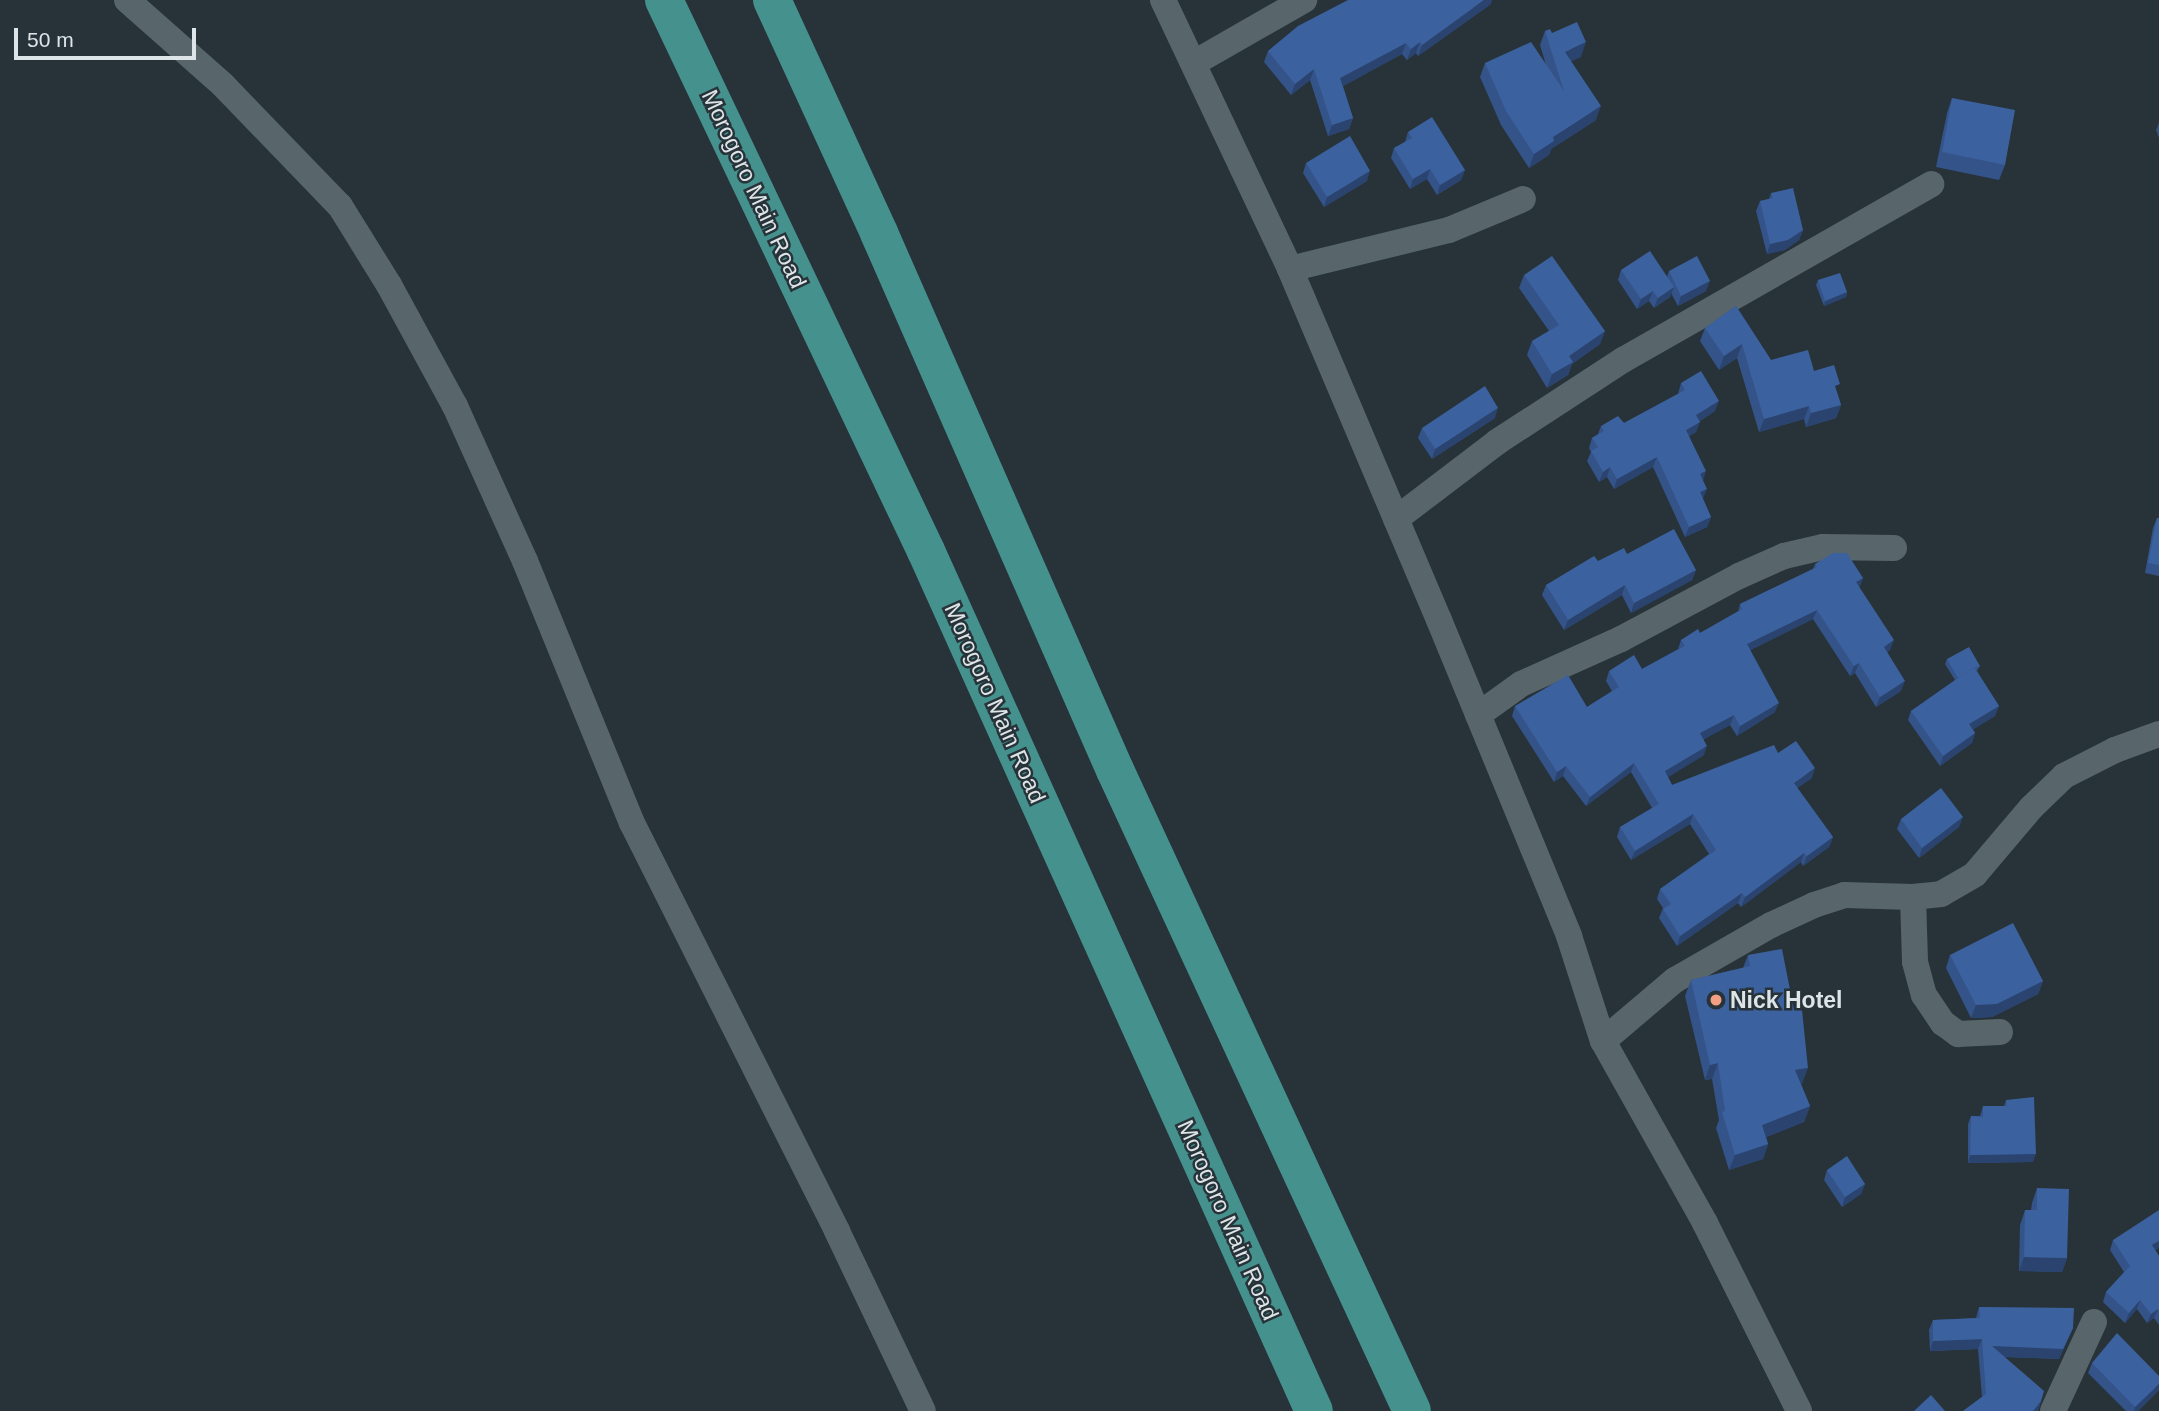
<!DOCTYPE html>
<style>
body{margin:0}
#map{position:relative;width:2159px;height:1411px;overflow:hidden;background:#273338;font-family:Helvetica,sans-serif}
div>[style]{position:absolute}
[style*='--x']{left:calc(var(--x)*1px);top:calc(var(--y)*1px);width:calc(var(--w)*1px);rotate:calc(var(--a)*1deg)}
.minor>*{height:26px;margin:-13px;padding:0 13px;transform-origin:13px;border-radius:13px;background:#58666b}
.trunk>*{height:38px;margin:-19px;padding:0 19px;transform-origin:19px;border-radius:19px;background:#44918e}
.wall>*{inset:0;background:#345389}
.shaded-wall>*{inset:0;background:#2a446f}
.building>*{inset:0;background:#3c619f}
.dots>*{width:19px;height:19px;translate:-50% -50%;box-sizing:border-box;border:4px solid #273338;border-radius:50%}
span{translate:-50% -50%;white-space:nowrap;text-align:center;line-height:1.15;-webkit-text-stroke:5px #273338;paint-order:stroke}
.street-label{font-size:23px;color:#dde5e8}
.poi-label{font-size:23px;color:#dde5e8;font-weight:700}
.left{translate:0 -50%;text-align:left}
.scale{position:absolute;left:14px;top:28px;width:182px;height:32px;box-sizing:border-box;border:4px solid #dde5e8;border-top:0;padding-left:9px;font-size:21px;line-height:24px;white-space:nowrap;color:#dde5e8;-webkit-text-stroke:5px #273338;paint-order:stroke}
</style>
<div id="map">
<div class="minor">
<i style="--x:127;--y:0;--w:128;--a:41.5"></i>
<i style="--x:223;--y:85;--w:168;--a:46"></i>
<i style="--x:340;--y:206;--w:93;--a:58.2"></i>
<i style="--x:389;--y:285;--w:138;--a:61.4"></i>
<i style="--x:455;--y:406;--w:170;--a:65.7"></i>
<i style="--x:525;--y:561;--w:283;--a:67.8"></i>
<i style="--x:632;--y:823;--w:457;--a:63.3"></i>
<i style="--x:837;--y:1231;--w:199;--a:64.5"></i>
<i style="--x:1163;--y:0;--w:297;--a:64.7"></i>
<i style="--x:1290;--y:269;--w:381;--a:67"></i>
<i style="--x:1439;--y:620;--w:342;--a:67.6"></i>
<i style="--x:1569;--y:936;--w:110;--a:72.1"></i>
<i style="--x:1603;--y:1041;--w:209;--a:60.7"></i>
<i style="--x:1705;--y:1223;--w:210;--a:63.4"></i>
<i style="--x:1194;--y:63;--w:127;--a:-29.8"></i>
<i style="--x:1290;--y:269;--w:164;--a:-13.8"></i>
<i style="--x:1449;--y:230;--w:80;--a:-22.7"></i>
<i style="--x:1396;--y:519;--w:127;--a:-37.3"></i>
<i style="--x:1497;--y:442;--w:150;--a:-33.1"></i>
<i style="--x:1623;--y:360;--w:355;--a:-29.7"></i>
<i style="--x:1478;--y:715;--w:53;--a:-35.8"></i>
<i style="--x:1521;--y:684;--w:110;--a:-24.2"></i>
<i style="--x:1621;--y:639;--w:134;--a:-28.1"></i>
<i style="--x:1739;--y:576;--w:49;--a:-24"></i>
<i style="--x:1784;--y:556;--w:40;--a:-13"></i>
<i style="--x:1823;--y:547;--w:71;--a:0.8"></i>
<i style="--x:1913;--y:897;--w:65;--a:88.2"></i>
<i style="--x:1915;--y:962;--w:34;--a:75"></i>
<i style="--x:1924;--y:995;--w:34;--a:56"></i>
<i style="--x:1943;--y:1023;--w:19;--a:36"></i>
<i style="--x:1958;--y:1034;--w:42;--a:-2.7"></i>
<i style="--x:1603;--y:1041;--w:94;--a:-40.3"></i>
<i style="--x:1675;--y:980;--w:111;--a:-29.8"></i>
<i style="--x:1771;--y:925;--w:47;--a:-24.9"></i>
<i style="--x:1814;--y:905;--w:32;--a:-18"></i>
<i style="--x:1844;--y:895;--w:69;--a:1.7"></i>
<i style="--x:1913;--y:897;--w:28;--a:-6"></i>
<i style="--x:1941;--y:894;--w:39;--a:-30"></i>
<i style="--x:1975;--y:874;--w:87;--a:-49.7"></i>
<i style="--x:2031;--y:808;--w:46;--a:-44.1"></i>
<i style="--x:2064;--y:776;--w:57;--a:-27"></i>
<i style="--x:2115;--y:750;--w:47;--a:-20"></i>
<i style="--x:2053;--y:1411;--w:98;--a:-65.3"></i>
</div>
<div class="trunk">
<i style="--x:664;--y:0;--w:610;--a:64.57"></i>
<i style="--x:926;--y:551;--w:943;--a:65.72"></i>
<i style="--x:772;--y:0;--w:256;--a:65.3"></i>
<i style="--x:879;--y:233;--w:587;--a:66.28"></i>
<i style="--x:1115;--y:770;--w:706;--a:65.14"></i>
</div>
<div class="wall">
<i style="clip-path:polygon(1491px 4px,1418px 56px,1416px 53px,1407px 60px,1402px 54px,1343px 86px,1353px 118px,1349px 129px,1328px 136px,1310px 80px,1291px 95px,1264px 62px,1268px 51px)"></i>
<i style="clip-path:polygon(1545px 31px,1552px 33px,1581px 57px,1571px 61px,1596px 120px,1551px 149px,1549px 155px,1529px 168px,1501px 125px,1480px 77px,1485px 63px,1546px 65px,1540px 45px)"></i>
<i style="clip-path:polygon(1952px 98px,2005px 165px,1999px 180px,1936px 167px,1947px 113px)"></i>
<i style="clip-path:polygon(2159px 123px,2159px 138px,2156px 130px)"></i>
<i style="clip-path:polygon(1408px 132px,1465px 170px,1461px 180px,1437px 195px,1427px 179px,1410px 189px,1391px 158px,1394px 148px,1405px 142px)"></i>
<i style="clip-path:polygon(1306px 163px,1367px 181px,1324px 207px,1303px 173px)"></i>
<i style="clip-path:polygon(1771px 193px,1803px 230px,1799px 240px,1785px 250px,1767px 254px,1756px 211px,1760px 201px,1769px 199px)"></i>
<i style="clip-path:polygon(1621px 270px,1667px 277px,1669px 271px,1706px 291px,1678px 306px,1671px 293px,1670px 297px,1654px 308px,1649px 301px,1637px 309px,1618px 280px)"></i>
<i style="clip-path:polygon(1524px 275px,1605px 331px,1600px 344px,1572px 364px,1568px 375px,1547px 388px,1527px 355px,1532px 341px,1549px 331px,1519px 288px)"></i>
<i style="clip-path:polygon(1818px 280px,1847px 292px,1846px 297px,1824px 306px,1816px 285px)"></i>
<i style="clip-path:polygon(1736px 306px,1771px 360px,1814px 371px,1837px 392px,1841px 405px,1836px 418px,1806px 427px,1804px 419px,1759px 432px,1737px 358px,1719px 370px,1700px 341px,1705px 328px)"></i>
<i style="clip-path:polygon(1681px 383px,1715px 411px,1700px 421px,1696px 432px,1689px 436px,1703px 480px,1703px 499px,1711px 517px,1707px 527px,1685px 537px,1653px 467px,1614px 489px,1607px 477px,1599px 482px,1587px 461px,1591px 452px,1589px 448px,1592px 438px,1598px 434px,1601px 426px,1624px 423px,1678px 394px)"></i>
<i style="clip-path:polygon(1495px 418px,1432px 459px,1418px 438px,1422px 428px)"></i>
<i style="clip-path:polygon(2157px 518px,2159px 518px,2159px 576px,2145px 573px,2153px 528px)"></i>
<i style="clip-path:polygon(1627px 554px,1696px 570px,1692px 580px,1631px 613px,1622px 595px,1564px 630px,1542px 595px,1546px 585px,1598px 561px)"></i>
<i style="clip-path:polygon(1815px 564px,1863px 578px,1859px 588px,1890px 650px,1887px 652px,1901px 691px,1876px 707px,1855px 673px,1850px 676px,1813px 619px,1750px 650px,1775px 712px,1737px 736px,1730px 725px,1704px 739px,1704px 755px,1668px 777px,1672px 785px,1778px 753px,1812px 778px,1797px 788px,1833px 837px,1829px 847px,1803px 866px,1801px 862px,1741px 907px,1738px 903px,1677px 946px,1659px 918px,1663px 908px,1657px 899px,1660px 889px,1709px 854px,1690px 824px,1631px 860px,1617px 837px,1620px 827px,1652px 808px,1631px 772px,1586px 806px,1563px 776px,1554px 782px,1512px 716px,1515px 706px,1587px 707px,1612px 691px,1606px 681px,1609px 671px,1642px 669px,1678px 649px,1681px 640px,1700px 633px,1738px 612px,1740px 604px,1813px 569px)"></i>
<i style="clip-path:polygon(1947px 659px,1980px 666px,1977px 671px,1999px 706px,1995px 716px,1973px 729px,1975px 733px,1972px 743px,1940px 766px,1908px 720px,1911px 711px,1955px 680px,1945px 664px)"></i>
<i style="clip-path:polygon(1901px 819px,1959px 827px,1919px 858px,1897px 829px)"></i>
<i style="clip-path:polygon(1748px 955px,1802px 1084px,1801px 1084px,1810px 1106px,1804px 1122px,1766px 1137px,1768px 1144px,1763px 1159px,1729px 1170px,1716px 1128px,1719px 1120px,1712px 1079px,1705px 1080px,1685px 996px,1691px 980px,1743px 968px)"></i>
<i style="clip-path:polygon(1950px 955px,2043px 981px,2038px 994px,1992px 1017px,1971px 1018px,1946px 968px)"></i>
<i style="clip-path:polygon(2006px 1100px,2033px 1162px,1968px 1163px,1968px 1124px,1971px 1116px,1980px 1116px,1983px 1106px,2004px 1106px)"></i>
<i style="clip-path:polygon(1827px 1170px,1865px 1184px,1861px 1194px,1842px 1207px,1824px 1180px)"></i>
<i style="clip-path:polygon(2037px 1188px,2067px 1258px,2062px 1272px,2019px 1271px,2020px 1225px,2025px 1210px,2031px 1210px,2032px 1203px)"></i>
<i style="clip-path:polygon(2113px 1240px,2159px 1248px,2155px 1250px,2159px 1256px,2159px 1325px,2154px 1318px,2147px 1323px,2137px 1309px,2125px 1323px,2103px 1302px,2106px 1292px,2124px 1272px,2110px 1250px)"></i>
<i style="clip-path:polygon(1979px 1307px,2073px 1328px,2059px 1359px,2004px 1357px,2041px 1401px,2038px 1411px,1963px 1411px,1982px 1397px,1978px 1349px,1930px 1351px,1929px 1330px,1933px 1320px,1976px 1318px)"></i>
<i style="clip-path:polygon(2092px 1363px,2159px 1390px,2138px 1411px,2126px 1411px,2088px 1373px)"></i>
</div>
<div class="shaded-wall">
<i style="clip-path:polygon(1484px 0,1492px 0,1491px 4px,1418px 56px,1422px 45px)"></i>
<i style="clip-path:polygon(1420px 42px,1416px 53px,1407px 60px,1411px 49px)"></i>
<i style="clip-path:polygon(1586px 42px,1581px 57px,1560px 66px,1565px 52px)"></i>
<i style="clip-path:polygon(1406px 43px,1402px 54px,1336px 90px,1340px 78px)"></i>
<i style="clip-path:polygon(1314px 69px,1310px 80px,1291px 95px,1295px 84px)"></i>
<i style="clip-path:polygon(1601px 106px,1596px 120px,1551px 149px,1549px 155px,1529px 168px,1534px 154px,1553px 137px)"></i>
<i style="clip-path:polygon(1353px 118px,1349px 129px,1328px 136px,1332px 125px)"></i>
<i style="clip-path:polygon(1430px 169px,1427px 179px,1410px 189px,1413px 179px)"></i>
<i style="clip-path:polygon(1465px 170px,1461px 180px,1437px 195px,1440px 185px)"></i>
<i style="clip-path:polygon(1370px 171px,1367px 181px,1324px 207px,1327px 197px)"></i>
<i style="clip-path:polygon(1803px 230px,1799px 240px,1785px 250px,1767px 254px,1770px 244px)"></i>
<i style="clip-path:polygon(1710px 281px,1706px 291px,1678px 306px,1681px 296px)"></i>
<i style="clip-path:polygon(1674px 287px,1670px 297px,1654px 308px,1658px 298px)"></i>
<i style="clip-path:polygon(1653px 291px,1649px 301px,1637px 309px,1641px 299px)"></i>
<i style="clip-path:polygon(1847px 292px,1846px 297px,1824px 306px,1825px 301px)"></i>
<i style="clip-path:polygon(1605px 331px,1600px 344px,1572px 364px,1568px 375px,1547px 388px,1552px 374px,1569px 356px)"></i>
<i style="clip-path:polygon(1742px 344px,1737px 358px,1719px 370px,1724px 356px)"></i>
<i style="clip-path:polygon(1719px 401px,1715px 411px,1693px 425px,1696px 415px)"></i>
<i style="clip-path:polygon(1841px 405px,1836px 418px,1806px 427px,1811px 413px)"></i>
<i style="clip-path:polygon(1809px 406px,1804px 419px,1759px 432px,1764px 419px)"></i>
<i style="clip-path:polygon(1498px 408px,1495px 418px,1432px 459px,1435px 449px)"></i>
<i style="clip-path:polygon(1700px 422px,1696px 432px,1683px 439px,1686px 430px)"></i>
<i style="clip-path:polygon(1657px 457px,1653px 467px,1614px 489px,1617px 479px)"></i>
<i style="clip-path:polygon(1610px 467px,1607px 477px,1599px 482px,1603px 472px)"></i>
<i style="clip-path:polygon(1706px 471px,1703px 481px,1700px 474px)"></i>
<i style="clip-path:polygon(1707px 489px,1703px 499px,1700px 492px)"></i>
<i style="clip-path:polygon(1711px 517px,1707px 527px,1685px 537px,1689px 527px)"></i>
<i style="clip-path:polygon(1696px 570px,1692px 580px,1631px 613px,1634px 603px)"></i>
<i style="clip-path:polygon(1863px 578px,1859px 588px,1856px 582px)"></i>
<i style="clip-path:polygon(1625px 585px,1622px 595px,1564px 630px,1568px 620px)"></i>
<i style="clip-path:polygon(1817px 610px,1813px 619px,1743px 654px,1747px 644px)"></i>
<i style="clip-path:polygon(1894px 640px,1890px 650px,1880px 657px,1884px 647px)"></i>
<i style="clip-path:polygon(1859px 663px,1855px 673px,1850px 676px,1854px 666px)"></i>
<i style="clip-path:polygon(1905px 681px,1901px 691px,1876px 707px,1880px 697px)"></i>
<i style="clip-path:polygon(1779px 703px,1775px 712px,1737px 736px,1740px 726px)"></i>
<i style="clip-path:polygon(1999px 706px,1995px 716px,1966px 734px,1969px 724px)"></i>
<i style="clip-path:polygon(1734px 715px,1730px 725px,1697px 743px,1700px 733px)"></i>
<i style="clip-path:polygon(1975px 733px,1972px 743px,1940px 766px,1943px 756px)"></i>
<i style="clip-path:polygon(1707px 746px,1704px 755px,1662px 781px,1665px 771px)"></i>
<i style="clip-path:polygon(1634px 763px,1631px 772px,1586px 806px,1590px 797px)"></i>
<i style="clip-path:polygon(1566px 766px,1563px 776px,1554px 782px,1557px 772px)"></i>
<i style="clip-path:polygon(1815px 768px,1812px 778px,1790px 792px,1794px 783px)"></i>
<i style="clip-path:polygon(1693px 814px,1690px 824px,1631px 860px,1635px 851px)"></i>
<i style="clip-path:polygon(1963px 817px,1959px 827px,1919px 858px,1922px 848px)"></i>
<i style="clip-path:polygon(1833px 837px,1829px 847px,1803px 866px,1807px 856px)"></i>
<i style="clip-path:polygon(1804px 853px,1801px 862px,1741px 907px,1745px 897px)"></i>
<i style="clip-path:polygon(1742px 893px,1738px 903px,1677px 946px,1680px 936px)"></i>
<i style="clip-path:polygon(2043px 981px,2038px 994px,1992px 1017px,1971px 1018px,1976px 1005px)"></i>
<i style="clip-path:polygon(1718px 1063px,1712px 1079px,1705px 1080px,1710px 1065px)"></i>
<i style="clip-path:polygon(1808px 1068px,1802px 1084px,1790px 1085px,1795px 1070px)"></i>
<i style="clip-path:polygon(1810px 1106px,1804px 1122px,1757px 1141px,1762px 1125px)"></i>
<i style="clip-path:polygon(1768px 1144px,1763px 1159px,1729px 1170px,1735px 1155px)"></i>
<i style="clip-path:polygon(2036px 1154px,2033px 1162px,1968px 1163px,1970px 1155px)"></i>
<i style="clip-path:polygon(1865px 1184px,1861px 1194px,1842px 1207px,1845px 1197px)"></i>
<i style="clip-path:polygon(2159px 1241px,2159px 1248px,2148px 1255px,2152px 1245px)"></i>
<i style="clip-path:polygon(2024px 1257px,2067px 1258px,2062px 1272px,2019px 1271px)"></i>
<i style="clip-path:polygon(2140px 1300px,2137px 1309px,2125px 1323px,2129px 1313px)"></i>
<i style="clip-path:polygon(2158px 1309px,2154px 1318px,2147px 1323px,2151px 1314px)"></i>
<i style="clip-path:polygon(2073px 1328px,2059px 1359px,1989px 1356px,1992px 1346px)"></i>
<i style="clip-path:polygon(1982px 1339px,1978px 1349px,1930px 1351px,1933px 1341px)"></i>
<i style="clip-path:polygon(2159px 1384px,2159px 1390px,2138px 1411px,2134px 1411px,2135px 1407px)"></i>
<i style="clip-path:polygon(2041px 1401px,2038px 1411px,2033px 1411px)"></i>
</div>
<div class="building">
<i style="clip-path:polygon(1348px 0,1484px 0,1422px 45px,1420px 42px,1411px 49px,1406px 43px,1340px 78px,1353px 118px,1332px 125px,1314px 69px,1295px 84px,1268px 51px,1298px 26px)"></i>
<i style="clip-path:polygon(1577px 22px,1586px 42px,1565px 52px,1601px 106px,1553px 137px,1554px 141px,1534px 154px,1506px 111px,1485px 63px,1531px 42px,1564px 91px,1545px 31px,1550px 29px,1552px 33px)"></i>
<i style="clip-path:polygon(1952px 98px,2015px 110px,2005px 165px,1942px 152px)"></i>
<i style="clip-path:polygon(1432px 117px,1465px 170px,1440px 185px,1430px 169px,1413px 179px,1394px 148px,1412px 138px,1408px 132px)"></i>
<i style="clip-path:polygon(1350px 136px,1370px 171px,1327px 197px,1306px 163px)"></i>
<i style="clip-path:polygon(1793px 188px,1803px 230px,1788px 240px,1770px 244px,1760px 201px,1773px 198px,1771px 193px)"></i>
<i style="clip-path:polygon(1650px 251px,1674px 287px,1658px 298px,1653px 291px,1641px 299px,1621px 270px)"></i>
<i style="clip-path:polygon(1552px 256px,1605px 331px,1569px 356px,1573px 362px,1552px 374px,1532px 341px,1559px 325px,1524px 275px)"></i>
<i style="clip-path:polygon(1697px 256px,1710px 281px,1681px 296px,1669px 271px)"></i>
<i style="clip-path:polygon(1840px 273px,1847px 292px,1825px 301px,1818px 280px)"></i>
<i style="clip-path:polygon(1736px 306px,1771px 360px,1808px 350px,1814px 371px,1834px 365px,1840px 384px,1835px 386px,1841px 405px,1811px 413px,1809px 406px,1764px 419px,1742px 344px,1724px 356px,1705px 328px)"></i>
<i style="clip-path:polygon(1701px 371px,1719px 401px,1696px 415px,1700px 422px,1686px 430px,1706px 471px,1700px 474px,1707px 489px,1700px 492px,1711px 517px,1689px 527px,1657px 457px,1617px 479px,1610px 467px,1603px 472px,1591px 451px,1598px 447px,1592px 438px,1604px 431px,1601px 426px,1618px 416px,1624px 423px,1685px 390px,1681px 383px)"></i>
<i style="clip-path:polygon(1485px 386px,1498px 408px,1435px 449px,1422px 428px)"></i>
<i style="clip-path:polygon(2157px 518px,2159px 518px,2159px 565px,2148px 563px)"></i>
<i style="clip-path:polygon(1674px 529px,1696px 570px,1634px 603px,1625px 585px,1568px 620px,1546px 585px,1594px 556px,1598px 561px,1624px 548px,1627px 554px)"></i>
<i style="clip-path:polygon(1833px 553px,1847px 553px,1863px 578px,1856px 582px,1894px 640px,1884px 647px,1905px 681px,1880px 697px,1859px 663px,1854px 666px,1817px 610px,1747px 644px,1779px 703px,1740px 726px,1734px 715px,1700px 733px,1707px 746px,1665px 771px,1672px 785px,1774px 745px,1778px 753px,1796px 741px,1815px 768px,1794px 783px,1833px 837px,1807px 856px,1804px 853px,1745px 897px,1742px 893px,1680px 936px,1663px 909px,1671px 904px,1660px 889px,1716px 850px,1693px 814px,1635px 851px,1620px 827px,1659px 804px,1634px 763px,1590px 797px,1566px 766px,1557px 772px,1515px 706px,1568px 675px,1587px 707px,1619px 687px,1609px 671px,1634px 655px,1642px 669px,1685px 646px,1681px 640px,1698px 629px,1700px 633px,1742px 609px,1740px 604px,1817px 567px,1815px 564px)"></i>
<i style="clip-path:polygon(1969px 647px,1980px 666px,1975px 668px,1974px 667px,1958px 678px,1947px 659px)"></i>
<i style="clip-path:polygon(1974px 667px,1999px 706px,1969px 724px,1975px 733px,1943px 756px,1911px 711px)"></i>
<i style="clip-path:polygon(1941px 788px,1963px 817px,1922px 848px,1901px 819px)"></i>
<i style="clip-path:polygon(2013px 923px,2043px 981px,1997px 1004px,1976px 1005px,1950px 955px)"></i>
<i style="clip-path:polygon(1782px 949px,1794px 1010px,1802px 1010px,1808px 1068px,1795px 1070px,1810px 1106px,1762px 1125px,1768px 1144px,1735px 1155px,1722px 1112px,1725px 1111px,1718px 1063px,1710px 1065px,1691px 980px,1750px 966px,1748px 955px)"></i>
<i style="clip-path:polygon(2034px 1097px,2036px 1154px,1970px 1155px,1971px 1116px,1983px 1117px,1983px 1106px,2007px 1106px,2006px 1100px)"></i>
<i style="clip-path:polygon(1847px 1156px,1865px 1184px,1845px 1197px,1827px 1170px)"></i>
<i style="clip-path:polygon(2037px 1188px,2069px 1189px,2067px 1258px,2024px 1257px,2025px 1210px,2037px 1210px)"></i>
<i style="clip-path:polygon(2159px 1210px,2159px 1241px,2152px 1245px,2159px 1256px,2159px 1310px,2158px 1309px,2151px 1314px,2140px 1300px,2129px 1313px,2106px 1292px,2130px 1266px,2113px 1240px)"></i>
<i style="clip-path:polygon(1979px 1307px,2074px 1308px,2073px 1328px,2063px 1349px,1992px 1346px,2044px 1391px,2041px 1401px,2033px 1411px,1963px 1411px,1986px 1394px,1982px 1339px,1933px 1341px,1933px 1320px,1980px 1318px)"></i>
<i style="clip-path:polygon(2117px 1333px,2159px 1376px,2159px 1384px,2135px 1407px,2092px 1363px)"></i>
<i style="clip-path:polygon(1931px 1395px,1945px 1411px,1914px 1411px)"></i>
</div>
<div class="dots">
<i style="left:1716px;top:1000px;background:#f39f84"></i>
</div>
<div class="street-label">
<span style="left:754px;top:189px;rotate:65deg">Morogoro Main Road</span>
<span style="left:995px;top:703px;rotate:66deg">Morogoro Main Road</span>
<span style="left:1228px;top:1220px;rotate:66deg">Morogoro Main Road</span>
</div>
<div class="poi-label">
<span class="left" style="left:1730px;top:1000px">Nick Hotel</span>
</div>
<div class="scale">50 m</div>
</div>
